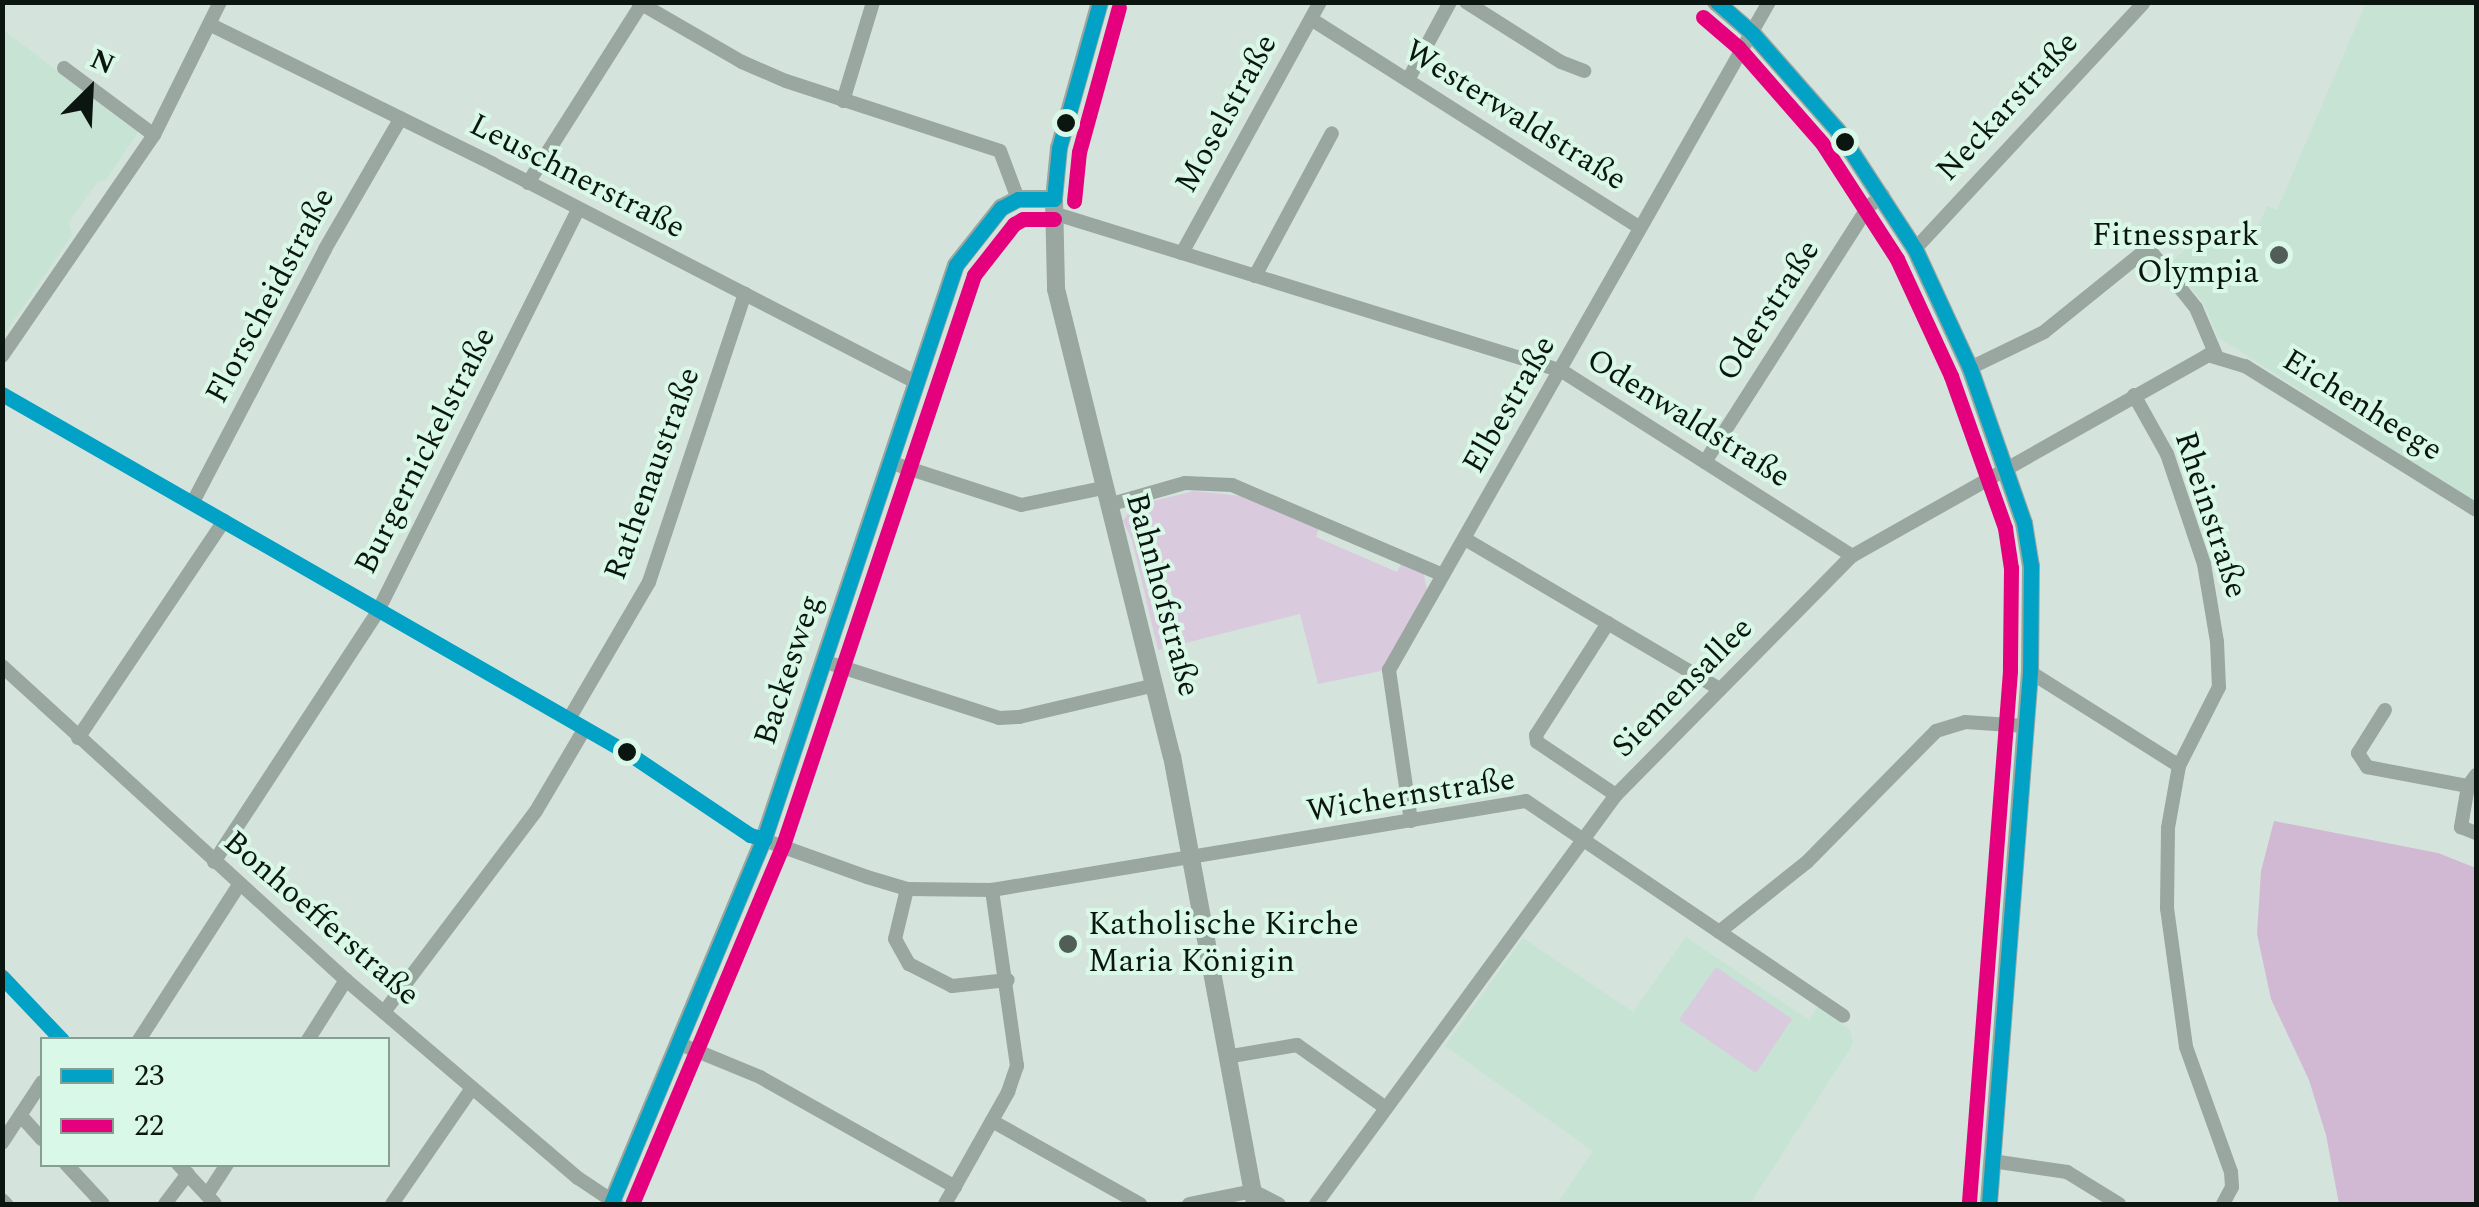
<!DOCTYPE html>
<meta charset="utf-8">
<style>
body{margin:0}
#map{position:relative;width:2479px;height:1207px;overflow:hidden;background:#d4e4dc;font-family:Spectral,serif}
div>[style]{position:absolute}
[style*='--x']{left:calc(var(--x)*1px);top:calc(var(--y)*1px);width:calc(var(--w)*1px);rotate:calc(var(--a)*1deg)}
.built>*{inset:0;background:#c7e3d4}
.green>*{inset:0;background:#d9cadd}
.forest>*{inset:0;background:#d1b9d4}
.minor>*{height:14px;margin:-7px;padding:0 7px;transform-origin:7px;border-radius:7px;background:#9aa6a0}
.tertiary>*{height:18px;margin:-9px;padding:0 9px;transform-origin:9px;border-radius:9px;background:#9aa6a0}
.bus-1>*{height:15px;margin:-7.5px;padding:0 7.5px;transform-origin:7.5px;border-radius:7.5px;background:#01a2c5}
.bus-2>*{height:15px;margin:-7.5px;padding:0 7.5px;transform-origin:7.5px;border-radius:7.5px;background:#e5007d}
.dots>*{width:28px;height:28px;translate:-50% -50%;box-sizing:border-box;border:5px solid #daf8e8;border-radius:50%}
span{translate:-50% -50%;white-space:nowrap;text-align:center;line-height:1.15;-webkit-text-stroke:8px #daf8e8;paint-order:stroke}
.street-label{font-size:32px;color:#0b1611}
.poi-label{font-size:32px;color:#0b1611}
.right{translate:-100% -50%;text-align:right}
.left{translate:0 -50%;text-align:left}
.frame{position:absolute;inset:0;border:5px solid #0b1611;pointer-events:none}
.legend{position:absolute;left:40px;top:1037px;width:350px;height:130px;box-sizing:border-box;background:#daf8e8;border:2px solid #879e92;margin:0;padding:12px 18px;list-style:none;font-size:30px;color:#0b1611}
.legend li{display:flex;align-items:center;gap:20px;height:50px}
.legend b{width:50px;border:2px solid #879e92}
.north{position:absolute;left:40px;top:40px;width:100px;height:100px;-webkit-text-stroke:8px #daf8e8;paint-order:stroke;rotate:24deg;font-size:28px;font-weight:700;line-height:40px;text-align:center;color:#0b1611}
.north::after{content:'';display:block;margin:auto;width:35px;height:45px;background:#0b1611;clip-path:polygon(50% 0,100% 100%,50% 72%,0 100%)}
</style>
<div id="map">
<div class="built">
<i style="clip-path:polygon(2366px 3px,2476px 3px,2476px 503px,2218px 337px,2204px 304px,2171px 262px,2208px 230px,2248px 249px,2267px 206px,2277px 210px)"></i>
<i style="clip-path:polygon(3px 30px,138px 132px,106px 180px,98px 181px,69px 222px,72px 235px,3px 336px)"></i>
<i style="clip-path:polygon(1686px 937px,1809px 1020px,1818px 1007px,1850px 1030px,1853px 1044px,1750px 1204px,1557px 1204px,1593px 1151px,1445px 1046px,1523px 938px,1633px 1012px)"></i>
</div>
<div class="green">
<i style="clip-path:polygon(1194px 491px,1251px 497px,1319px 528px,1316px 537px,1397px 572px,1402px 562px,1423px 571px,1427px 590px,1381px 671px,1318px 684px,1300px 614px,1158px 650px,1132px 540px,1123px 521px,1133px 506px)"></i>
<i style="clip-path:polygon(1716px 967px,1792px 1019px,1756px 1073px,1679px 1020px)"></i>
</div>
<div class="forest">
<i style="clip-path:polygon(2274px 821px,2438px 853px,2476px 868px,2476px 1204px,2339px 1204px,2326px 1135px,2309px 1080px,2271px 999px,2257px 934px,2261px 871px)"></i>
</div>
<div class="minor">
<i style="--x:638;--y:2;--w:120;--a:30"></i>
<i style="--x:742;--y:62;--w:48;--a:23.4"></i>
<i style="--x:786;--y:81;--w:225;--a:18.1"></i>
<i style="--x:1000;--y:151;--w:51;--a:69.4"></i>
<i style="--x:1466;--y:2;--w:112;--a:32.3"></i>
<i style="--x:1561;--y:62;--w:25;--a:21"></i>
<i style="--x:1311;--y:19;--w:388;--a:32.4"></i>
<i style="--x:211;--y:25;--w:314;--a:26.2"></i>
<i style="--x:493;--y:164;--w:476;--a:27.3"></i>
<i style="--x:64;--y:68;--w:112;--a:36.7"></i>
<i style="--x:1408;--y:80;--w:89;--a:-61.7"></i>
<i style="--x:843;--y:101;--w:103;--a:-73.1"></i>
<i style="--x:528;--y:183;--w:214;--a:-57.6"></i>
<i style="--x:1053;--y:213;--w:533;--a:17.24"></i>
<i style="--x:1562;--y:371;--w:344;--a:32.5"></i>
<i style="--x:1915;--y:249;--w:335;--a:-47.1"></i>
<i style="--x:1182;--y:253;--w:286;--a:-61.2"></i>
<i style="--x:1255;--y:276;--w:162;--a:-61.7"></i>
<i style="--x:2;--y:356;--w:268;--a:-55.5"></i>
<i style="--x:154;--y:135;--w:148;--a:-63.6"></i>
<i style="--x:1970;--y:368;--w:82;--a:-25.9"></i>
<i style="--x:2044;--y:332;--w:134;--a:-38.9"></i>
<i style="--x:2148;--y:248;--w:77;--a:51.3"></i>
<i style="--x:2196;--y:308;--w:51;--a:66.9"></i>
<i style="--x:2;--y:394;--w:722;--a:29.83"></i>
<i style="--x:628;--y:753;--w:147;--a:33.9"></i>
<i style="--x:750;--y:835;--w:124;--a:19.7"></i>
<i style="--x:867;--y:877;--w:42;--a:16.7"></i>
<i style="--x:907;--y:889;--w:85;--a:0.7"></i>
<i style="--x:992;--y:890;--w:541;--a:-9.46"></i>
<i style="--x:1526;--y:801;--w:383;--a:34.1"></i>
<i style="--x:2134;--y:395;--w:68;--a:60.8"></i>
<i style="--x:2167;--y:454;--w:116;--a:71.4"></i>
<i style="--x:2204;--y:564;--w:79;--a:80.5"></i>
<i style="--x:2217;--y:642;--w:45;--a:87.5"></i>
<i style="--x:2219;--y:687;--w:89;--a:116.9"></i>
<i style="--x:2179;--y:766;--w:63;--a:100.1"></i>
<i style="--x:2168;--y:828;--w:80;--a:90.7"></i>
<i style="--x:2167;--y:908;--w:140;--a:82.2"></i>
<i style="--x:2186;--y:1047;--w:133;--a:70.2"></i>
<i style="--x:2231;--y:1172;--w:15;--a:86"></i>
<i style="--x:2232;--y:1187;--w:19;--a:118"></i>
<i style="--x:889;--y:462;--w:139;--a:18"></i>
<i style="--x:1021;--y:505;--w:84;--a:-11.7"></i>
<i style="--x:1705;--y:462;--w:303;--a:-57.4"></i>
<i style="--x:1868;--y:207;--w:19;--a:-39"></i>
<i style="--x:193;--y:502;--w:285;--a:-62.4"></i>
<i style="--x:325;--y:249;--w:151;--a:-59.9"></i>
<i style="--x:1108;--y:505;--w:80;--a:-15.9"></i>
<i style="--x:1185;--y:483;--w:47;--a:2.4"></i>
<i style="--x:1232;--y:485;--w:229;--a:23.1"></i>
<i style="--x:1465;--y:539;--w:296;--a:30.5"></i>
<i style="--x:1608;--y:623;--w:133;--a:122.7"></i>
<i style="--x:1536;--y:735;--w:7;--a:82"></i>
<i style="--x:1537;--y:742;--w:95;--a:33.9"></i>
<i style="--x:823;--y:661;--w:185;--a:17.9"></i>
<i style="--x:999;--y:718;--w:20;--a:-3"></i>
<i style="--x:1019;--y:717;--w:140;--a:-13.2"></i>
<i style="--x:2;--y:666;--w:466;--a:42.4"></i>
<i style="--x:346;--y:980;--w:305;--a:40.5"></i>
<i style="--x:578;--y:1178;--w:47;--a:33.7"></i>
<i style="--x:2030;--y:672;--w:176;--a:32.2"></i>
<i style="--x:2385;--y:710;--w:51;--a:122.1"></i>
<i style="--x:2358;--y:753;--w:17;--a:57"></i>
<i style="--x:2367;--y:767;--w:103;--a:10.7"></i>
<i style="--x:569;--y:719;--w:159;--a:-59.7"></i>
<i style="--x:649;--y:582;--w:304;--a:-71.6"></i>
<i style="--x:78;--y:738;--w:262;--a:-56.1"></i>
<i style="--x:2476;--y:775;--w:14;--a:126"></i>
<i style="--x:2468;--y:786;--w:42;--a:99.7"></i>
<i style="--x:2461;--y:827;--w:16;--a:22"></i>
<i style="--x:1411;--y:821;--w:153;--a:-98.3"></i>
<i style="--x:1389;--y:670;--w:769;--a:-60.37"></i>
<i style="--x:214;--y:862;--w:300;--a:-56.8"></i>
<i style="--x:378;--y:611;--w:449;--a:-63.5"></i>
<i style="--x:907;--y:889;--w:51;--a:103.5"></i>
<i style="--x:895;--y:939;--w:29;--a:61"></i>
<i style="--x:909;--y:964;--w:48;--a:27.1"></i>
<i style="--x:952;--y:986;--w:56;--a:-6.1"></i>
<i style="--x:1719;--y:932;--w:112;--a:-38.5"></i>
<i style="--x:1807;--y:862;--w:184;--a:-45.4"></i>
<i style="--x:1936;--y:731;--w:30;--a:-17"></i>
<i style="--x:1965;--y:722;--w:61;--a:3.8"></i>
<i style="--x:2;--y:976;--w:88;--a:46.8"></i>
<i style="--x:384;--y:1012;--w:252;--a:-52.9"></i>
<i style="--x:536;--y:811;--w:96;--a:-59.4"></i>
<i style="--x:139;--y:1040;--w:184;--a:-57.2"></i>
<i style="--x:308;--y:1040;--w:71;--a:-57.7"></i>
<i style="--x:680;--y:1044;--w:87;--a:22.4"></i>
<i style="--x:760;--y:1077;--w:224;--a:29.4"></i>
<i style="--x:1226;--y:1057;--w:72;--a:-9.6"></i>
<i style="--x:1297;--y:1045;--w:109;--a:35.3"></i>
<i style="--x:21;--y:1116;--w:31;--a:48"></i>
<i style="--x:992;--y:1121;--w:170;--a:29.3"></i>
<i style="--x:2;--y:1143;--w:73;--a:-56.7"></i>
<i style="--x:1992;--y:1161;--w:76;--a:8.3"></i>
<i style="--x:2067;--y:1172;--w:61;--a:31.6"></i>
<i style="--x:66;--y:1164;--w:54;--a:47.2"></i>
<i style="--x:178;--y:1164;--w:54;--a:47.2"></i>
<i style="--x:207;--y:1195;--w:37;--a:-57"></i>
<i style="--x:2;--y:1200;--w:6;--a:45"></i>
<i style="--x:165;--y:1204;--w:38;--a:-53"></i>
<i style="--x:392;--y:1204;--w:141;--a:-55.4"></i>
<i style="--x:945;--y:1204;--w:129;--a:-60.6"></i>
<i style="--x:1008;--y:1092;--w:28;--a:-71"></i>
<i style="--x:1017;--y:1066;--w:178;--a:-98.1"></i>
<i style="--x:1189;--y:1204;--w:65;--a:-11.5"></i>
<i style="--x:1253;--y:1191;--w:29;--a:27"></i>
<i style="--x:1316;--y:1204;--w:507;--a:-53.74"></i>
<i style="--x:1616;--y:795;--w:336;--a:-45.4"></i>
<i style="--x:1852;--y:556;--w:409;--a:-29.4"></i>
<i style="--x:2208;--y:355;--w:39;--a:17"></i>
<i style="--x:2245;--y:366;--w:272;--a:31.9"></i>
</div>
<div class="tertiary">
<i style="--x:1100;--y:2;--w:152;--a:105.7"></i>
<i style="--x:1059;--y:148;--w:51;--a:95.6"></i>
<i style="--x:1054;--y:199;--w:90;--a:88.7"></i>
<i style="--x:1056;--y:289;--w:481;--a:76.1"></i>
<i style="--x:1172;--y:756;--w:456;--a:79.5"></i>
<i style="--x:1716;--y:2;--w:48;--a:40.7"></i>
<i style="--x:1752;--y:33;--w:130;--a:48.7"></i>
<i style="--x:1838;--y:131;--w:141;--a:56.9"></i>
<i style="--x:1915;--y:249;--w:131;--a:65.2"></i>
<i style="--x:1970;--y:368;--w:164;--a:70.8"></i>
<i style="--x:2024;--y:523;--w:44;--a:80.8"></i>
<i style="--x:2031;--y:566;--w:106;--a:90.5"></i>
<i style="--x:2030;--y:672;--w:534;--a:94.41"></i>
<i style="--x:611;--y:1204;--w:396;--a:-67.3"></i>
<i style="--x:764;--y:839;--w:605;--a:-71.51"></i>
<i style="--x:956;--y:265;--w:73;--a:-51.7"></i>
<i style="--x:1001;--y:208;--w:19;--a:-28"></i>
<i style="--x:1018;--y:199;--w:36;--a:0"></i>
</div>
<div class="bus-1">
<i style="--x:1717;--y:2;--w:47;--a:41.5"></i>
<i style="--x:1752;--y:33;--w:130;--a:48.7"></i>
<i style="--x:1838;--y:131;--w:141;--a:56.9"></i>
<i style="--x:1915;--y:249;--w:131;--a:65.2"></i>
<i style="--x:1970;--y:368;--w:164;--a:70.8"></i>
<i style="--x:2024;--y:523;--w:44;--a:80.8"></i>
<i style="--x:2031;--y:566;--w:106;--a:90.5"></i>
<i style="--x:2030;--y:672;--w:534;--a:94.41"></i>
<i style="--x:1054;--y:199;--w:51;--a:-84.4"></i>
<i style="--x:1059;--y:148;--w:152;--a:-74.3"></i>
<i style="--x:2;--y:394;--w:722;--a:29.83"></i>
<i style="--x:628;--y:753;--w:147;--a:33.9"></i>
<i style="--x:750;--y:835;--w:15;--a:16"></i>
<i style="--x:2;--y:977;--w:87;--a:46.4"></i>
<i style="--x:611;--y:1204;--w:396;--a:-67.3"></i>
<i style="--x:764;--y:839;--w:605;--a:-71.51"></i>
<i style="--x:956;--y:265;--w:73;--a:-51.7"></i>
<i style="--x:1001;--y:208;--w:19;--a:-28"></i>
<i style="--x:1018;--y:199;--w:36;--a:0"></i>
</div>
<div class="bus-2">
<i style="--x:1703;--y:17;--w:46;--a:40.6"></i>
<i style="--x:1738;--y:47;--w:128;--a:48.8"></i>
<i style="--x:1822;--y:143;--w:138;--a:57.1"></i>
<i style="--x:1897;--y:259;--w:129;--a:65.2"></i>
<i style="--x:1951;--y:376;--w:161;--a:70.4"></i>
<i style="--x:2005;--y:528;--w:40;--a:81.5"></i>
<i style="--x:2011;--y:568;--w:103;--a:90.6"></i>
<i style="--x:2010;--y:671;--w:533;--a:94.42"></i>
<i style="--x:1074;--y:201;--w:49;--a:-84.2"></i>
<i style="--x:1079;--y:152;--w:150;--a:-74.6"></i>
<i style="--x:632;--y:1204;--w:389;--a:-67.2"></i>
<i style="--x:783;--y:845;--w:601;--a:-71.47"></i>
<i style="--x:974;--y:275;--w:65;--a:-51.9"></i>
<i style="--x:1014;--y:224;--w:10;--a:-29"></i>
<i style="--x:1023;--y:219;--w:31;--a:0"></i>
</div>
<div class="dots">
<i style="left:1066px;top:123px;background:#0b1611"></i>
<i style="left:1845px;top:142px;background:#0b1611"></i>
<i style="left:2279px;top:255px;background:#515e58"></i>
<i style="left:627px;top:752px;background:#0b1611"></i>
<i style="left:1068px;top:944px;background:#515e58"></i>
</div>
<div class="street-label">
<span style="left:2008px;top:107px;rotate:-47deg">Neckarstraße</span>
<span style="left:1227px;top:114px;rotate:-61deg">Moselstraße</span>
<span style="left:1515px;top:116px;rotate:32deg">Westerwaldstraße</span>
<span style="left:577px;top:177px;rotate:27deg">Leuschnerstraße</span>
<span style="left:271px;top:296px;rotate:-62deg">Florscheidstraße</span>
<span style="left:1769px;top:311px;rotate:-57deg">Oderstraße</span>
<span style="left:1510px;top:405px;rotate:-60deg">Elbestraße</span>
<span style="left:2362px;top:406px;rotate:32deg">Eichenheege</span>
<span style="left:1688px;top:419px;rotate:32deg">Odenwaldstraße</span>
<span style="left:426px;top:451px;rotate:-63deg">Burgernickelstraße</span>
<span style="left:653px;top:474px;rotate:-70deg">Rathenaustraße</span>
<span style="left:2210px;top:515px;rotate:72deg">Rheinstraße</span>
<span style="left:1162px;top:595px;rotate:75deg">Bahnhofstraße</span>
<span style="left:789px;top:670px;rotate:-72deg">Backesweg</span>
<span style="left:1683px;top:688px;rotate:-45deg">Siemensallee</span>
<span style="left:1411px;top:796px;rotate:-9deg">Wichernstraße</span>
<span style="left:321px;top:919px;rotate:41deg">Bonhoefferstraße</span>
</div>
<div class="poi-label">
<span class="right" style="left:2259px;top:255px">Fitnesspark<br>Olympia</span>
<span class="left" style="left:1088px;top:944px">Katholische Kirche<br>Maria Königin</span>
</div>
<div class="frame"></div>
<ul class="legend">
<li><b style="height:12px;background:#01a2c5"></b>23</li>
<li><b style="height:12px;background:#e5007d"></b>22</li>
</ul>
<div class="north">N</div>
</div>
